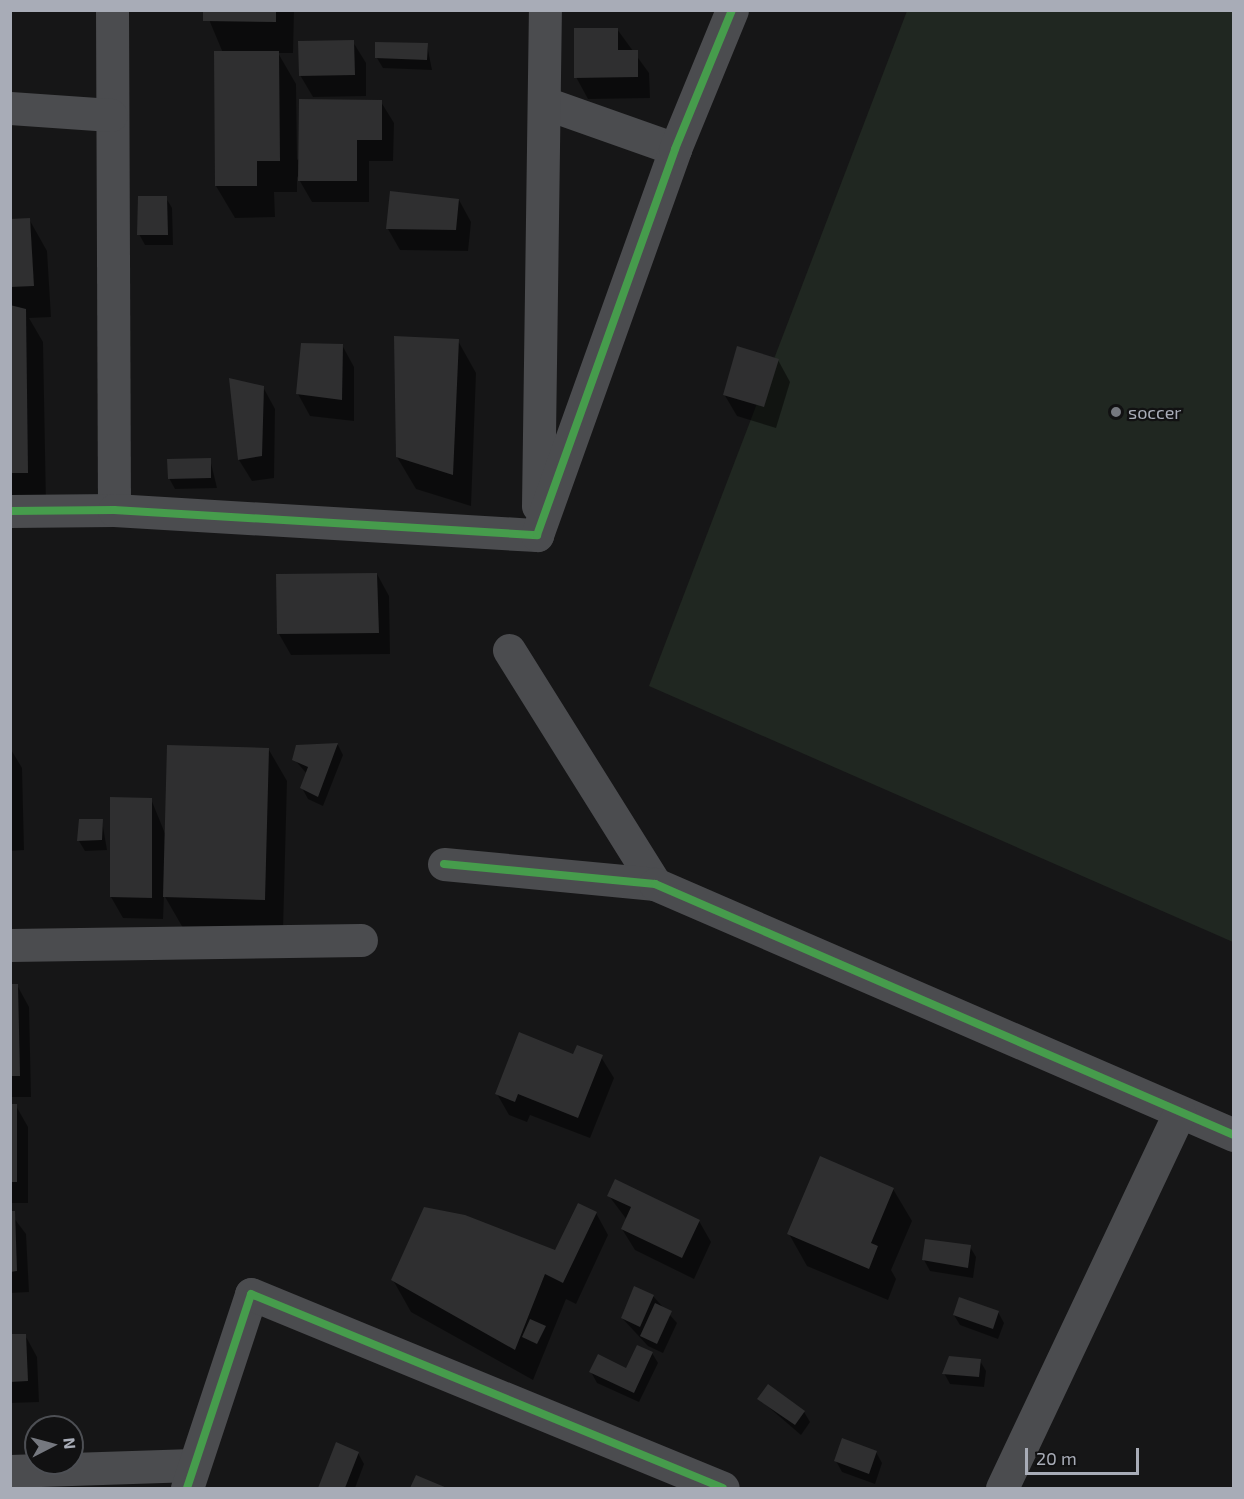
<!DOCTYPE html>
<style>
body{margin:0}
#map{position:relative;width:1244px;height:1499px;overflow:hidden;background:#161617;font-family:"Exo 2",sans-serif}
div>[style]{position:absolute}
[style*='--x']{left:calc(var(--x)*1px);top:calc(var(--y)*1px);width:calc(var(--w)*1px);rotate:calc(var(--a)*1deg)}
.green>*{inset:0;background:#202721}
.shadow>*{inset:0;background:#0007}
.building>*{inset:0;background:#2f2f30}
.street>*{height:33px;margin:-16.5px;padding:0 16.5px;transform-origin:16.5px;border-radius:16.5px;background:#4b4c4f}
.cycleway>*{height:8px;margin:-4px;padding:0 4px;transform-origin:4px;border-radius:4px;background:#469c4c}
.dots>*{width:16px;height:16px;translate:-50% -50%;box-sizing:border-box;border:3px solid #111112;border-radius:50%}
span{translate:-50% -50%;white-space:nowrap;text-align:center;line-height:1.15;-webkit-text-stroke:4.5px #111112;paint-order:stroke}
.poi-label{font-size:18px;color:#a8acb7}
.left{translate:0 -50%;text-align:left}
.frame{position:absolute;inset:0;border:12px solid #a8acb7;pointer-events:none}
.north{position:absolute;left:24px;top:1415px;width:60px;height:60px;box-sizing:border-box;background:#111112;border:2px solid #4d4f54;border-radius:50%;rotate:84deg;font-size:16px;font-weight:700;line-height:24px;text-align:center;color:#a8acb7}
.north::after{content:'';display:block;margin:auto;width:21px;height:27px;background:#75787f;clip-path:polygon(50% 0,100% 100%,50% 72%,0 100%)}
.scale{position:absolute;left:1025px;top:1448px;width:114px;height:27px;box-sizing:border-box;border:3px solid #a8acb7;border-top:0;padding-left:8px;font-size:18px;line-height:21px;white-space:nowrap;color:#a8acb7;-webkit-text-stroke:4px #111112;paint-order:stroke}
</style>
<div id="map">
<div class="green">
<i style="clip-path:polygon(907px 11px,1233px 11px,1233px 942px,649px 686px)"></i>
</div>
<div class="shadow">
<i style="clip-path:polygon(205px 10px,294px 10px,293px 53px,278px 53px,296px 84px,297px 160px,381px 102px,394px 123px,393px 161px,369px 161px,369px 202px,312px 202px,297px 176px,297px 192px,274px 192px,275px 217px,235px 218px,216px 186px,223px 53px)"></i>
<i style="clip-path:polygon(617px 29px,649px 73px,650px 98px,588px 99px,576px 77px)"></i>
<i style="clip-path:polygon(353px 42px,366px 63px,366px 96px,313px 97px,300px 75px)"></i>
<i style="clip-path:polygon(427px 45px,432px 70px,383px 68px,377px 58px)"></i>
<i style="clip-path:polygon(166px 198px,172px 208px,173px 245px,145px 245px,139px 234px)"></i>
<i style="clip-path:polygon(459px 200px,471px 222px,468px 251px,400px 250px,388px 229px)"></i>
<i style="clip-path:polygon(29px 219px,47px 251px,51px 317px,29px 318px,43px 342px,46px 504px,10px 504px,10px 220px)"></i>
<i style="clip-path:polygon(458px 341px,476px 373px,471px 506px,416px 489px,397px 457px)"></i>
<i style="clip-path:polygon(342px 345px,354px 367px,354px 421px,310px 416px,298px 394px)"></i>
<i style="clip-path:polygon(778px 360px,790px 382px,776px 428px,737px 416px,724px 394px)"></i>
<i style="clip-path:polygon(231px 380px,263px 387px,275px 409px,274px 478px,252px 481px,239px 460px)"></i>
<i style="clip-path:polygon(210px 459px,217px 488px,175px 489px,169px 478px)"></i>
<i style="clip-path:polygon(377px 574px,389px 596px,390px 654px,291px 655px,279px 634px)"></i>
<i style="clip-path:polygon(338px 745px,343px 755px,323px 806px,308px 799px,302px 788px,307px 774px,294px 759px,297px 747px)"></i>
<i style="clip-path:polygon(10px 748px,22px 768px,24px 850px,10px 851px)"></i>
<i style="clip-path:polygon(269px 750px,287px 781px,283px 931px,183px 928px,164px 895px,163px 919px,123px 918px,111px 897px,151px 799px,166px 836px)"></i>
<i style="clip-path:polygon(81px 820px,102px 821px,107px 850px,85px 851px,79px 841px)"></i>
<i style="clip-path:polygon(10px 985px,17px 985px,29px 1007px,31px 1097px,10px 1097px)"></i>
<i style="clip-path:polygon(574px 1056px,601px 1057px,614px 1078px,590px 1138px,530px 1115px,527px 1122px,509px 1115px,497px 1094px)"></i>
<i style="clip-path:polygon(10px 1106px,16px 1106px,28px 1127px,28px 1203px,10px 1203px)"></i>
<i style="clip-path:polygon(893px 1189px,912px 1221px,891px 1270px,896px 1279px,888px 1300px,807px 1266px,789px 1234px)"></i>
<i style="clip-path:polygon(609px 1196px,699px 1221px,711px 1242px,694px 1279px,635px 1250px,622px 1229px,627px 1220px)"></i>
<i style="clip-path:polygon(10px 1213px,26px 1234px,29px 1292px,10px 1293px)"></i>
<i style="clip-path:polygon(596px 1213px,608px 1235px,576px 1304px,566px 1299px,533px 1380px,411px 1312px,393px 1280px,554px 1251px)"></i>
<i style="clip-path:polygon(970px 1247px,976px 1257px,973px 1278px,930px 1271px,924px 1260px)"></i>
<i style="clip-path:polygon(653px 1296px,677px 1323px,663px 1353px,648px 1346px,622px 1318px)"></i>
<i style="clip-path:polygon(998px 1312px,1004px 1323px,998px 1339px,960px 1325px,954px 1315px)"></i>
<i style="clip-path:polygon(25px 1335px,37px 1357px,39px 1402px,10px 1403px,10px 1336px)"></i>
<i style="clip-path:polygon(652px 1353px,658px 1363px,639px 1402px,597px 1383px,591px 1372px,627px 1370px)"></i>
<i style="clip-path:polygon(980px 1361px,986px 1371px,984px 1387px,950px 1384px,944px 1373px)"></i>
<i style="clip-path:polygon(759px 1399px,804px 1412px,810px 1422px,801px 1435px)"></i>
<i style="clip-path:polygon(336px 1444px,358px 1453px,364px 1464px,355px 1488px,319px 1488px)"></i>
<i style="clip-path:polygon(876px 1452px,882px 1463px,875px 1484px,842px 1472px,836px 1461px)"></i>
</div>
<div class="building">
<i style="clip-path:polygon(203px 10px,276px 10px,276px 22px,203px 21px)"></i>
<i style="clip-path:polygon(574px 28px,618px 28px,618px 50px,638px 50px,638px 77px,574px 78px)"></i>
<i style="clip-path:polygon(354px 40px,355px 75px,299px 76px,298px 41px)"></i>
<i style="clip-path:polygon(375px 42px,428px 43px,427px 60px,375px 58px)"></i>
<i style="clip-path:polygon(214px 51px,279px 51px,280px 161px,257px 161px,257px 186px,215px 186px)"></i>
<i style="clip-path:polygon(299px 99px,382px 100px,382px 140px,357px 140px,357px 181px,298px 181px)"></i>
<i style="clip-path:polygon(390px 191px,459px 199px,456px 230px,386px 229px)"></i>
<i style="clip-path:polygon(138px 196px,167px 196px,168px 235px,137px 235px)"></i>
<i style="clip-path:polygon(30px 218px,34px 286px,10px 287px,10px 219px)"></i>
<i style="clip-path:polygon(10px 305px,26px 309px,28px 473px,10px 473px)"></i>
<i style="clip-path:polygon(394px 336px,459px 339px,453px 475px,396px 457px)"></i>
<i style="clip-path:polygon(301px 343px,343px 344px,342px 400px,296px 394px)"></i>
<i style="clip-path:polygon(737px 346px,779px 359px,764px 407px,723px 395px)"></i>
<i style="clip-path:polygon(229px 378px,264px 386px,262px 456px,238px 460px)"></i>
<i style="clip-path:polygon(211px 458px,211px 478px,168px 479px,167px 459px)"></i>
<i style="clip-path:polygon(377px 573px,379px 633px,277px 634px,276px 574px)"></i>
<i style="clip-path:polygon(338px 743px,318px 797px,300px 788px,308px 767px,292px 760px,296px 745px)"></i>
<i style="clip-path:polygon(167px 745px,269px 748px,265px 900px,163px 897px)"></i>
<i style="clip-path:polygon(110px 797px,152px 798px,152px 898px,110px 897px)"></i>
<i style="clip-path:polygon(79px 819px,103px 819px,102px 840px,77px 841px)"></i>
<i style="clip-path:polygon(10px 984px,18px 984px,20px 1076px,10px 1076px)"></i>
<i style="clip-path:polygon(519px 1032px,573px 1054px,577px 1045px,603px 1055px,578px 1118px,518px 1094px,515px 1102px,495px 1094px)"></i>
<i style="clip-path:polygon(10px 1104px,17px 1104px,17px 1182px,10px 1182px)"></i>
<i style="clip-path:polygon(820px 1156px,894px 1188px,871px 1243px,878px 1246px,869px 1269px,787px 1234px)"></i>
<i style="clip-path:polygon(615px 1179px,700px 1220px,682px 1258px,621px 1229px,631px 1207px,607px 1196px)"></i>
<i style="clip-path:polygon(578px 1203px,597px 1212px,563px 1283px,545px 1274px,515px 1350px,391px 1280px,424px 1207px,465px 1215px,555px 1250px)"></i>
<i style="clip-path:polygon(10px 1211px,15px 1211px,17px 1271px,10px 1272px)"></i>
<i style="clip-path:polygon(925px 1239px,971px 1245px,968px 1268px,922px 1260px)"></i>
<i style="clip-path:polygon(634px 1286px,654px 1295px,640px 1327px,621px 1318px)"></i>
<i style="clip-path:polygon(959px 1297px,999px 1311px,993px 1329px,953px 1315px)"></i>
<i style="clip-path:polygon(655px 1303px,672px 1311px,657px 1344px,640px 1336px)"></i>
<i style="clip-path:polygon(530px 1319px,546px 1326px,537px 1344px,522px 1337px)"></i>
<i style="clip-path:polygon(10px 1334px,26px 1334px,28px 1381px,10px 1382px)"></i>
<i style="clip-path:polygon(637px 1345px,653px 1352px,634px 1393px,589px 1372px,598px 1354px,626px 1368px)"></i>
<i style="clip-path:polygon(949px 1356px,981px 1359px,979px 1377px,942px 1374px)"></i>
<i style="clip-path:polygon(768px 1384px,805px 1411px,795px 1425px,757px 1399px)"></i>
<i style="clip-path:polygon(842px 1438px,877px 1451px,869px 1474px,834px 1461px)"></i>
<i style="clip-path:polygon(336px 1442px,359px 1452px,345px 1488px,318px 1488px)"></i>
<i style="clip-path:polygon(416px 1475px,447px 1488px,410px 1488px)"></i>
</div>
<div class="street">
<i style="--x:112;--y:10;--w:500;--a:89.77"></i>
<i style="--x:545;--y:103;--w:138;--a:19.5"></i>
<i style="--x:10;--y:108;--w:101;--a:4"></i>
<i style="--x:538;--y:506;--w:496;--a:-89.2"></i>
<i style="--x:10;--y:511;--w:104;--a:-0.6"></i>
<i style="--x:114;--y:510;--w:424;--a:3.4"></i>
<i style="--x:537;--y:535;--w:410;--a:-70.3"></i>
<i style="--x:675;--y:149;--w:150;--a:-67.7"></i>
<i style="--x:509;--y:650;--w:276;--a:58"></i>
<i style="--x:444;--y:864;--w:212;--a:5.4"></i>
<i style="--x:655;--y:884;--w:631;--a:23.44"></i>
<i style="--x:10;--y:945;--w:351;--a:-0.8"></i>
<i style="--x:10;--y:1471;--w:183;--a:-1.9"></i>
<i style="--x:187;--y:1488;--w:204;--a:-71.7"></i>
<i style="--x:251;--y:1294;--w:510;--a:22.34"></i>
<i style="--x:1002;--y:1488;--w:415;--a:-64.7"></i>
</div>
<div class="cycleway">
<i style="--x:10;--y:511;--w:104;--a:-0.6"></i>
<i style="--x:114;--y:510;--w:424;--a:3.4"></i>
<i style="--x:537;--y:535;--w:410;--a:-70.3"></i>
<i style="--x:675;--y:149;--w:150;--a:-67.7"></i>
<i style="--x:444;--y:864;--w:212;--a:5.4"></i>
<i style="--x:655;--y:884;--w:631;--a:23.44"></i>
<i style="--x:187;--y:1488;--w:204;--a:-71.7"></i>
<i style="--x:251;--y:1294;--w:510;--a:22.34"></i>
</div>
<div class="dots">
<i style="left:1116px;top:412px;background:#75787f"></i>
</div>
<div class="poi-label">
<span class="left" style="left:1128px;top:412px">soccer</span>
</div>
<div class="frame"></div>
<div class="north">N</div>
<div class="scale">20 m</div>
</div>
